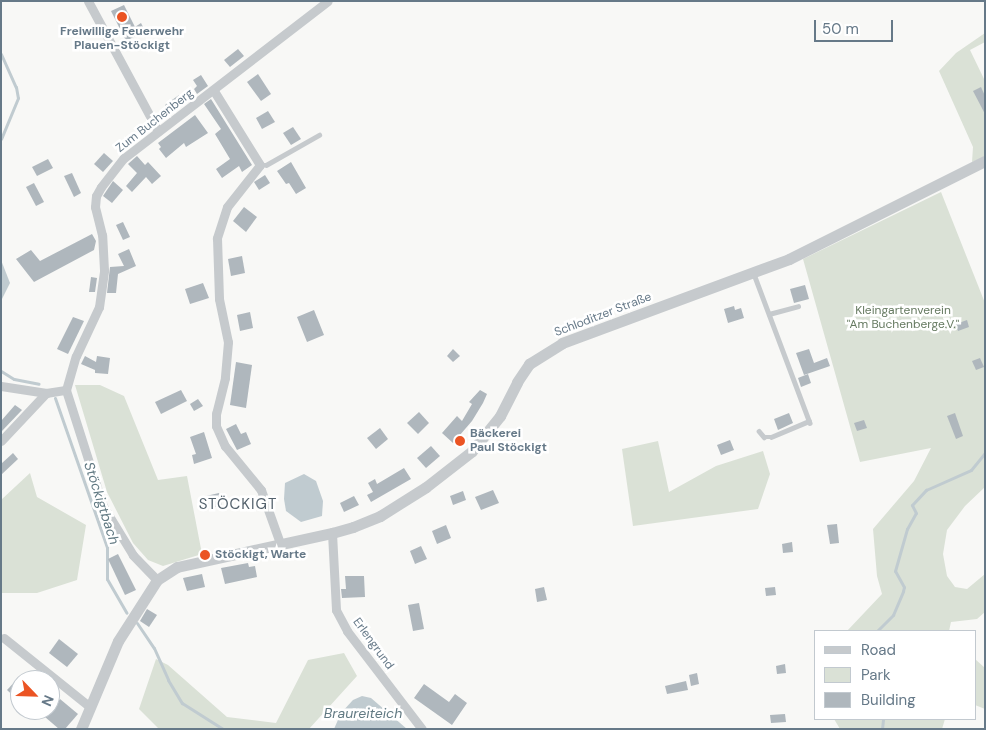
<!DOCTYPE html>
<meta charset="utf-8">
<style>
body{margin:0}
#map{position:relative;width:986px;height:730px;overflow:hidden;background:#f8f8f6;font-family:"DM Sans",sans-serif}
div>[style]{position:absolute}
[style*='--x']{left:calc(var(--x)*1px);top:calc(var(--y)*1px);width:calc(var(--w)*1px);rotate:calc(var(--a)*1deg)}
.green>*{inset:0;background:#dae1d6}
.water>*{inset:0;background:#c0cbd0}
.stream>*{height:3px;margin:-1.5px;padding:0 1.5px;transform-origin:1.5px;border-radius:1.5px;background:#c0cbd0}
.building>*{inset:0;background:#afb7bd}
.service>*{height:4.5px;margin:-2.25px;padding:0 2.25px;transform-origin:2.25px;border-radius:2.25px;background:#c6cacd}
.minor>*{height:9px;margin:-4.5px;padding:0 4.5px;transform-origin:4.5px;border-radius:4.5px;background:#c6cacd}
.tertiary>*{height:11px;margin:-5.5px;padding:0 5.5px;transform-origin:5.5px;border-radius:5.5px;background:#c6cacd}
.dots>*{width:14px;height:14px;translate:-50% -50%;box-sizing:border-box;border:2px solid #fff;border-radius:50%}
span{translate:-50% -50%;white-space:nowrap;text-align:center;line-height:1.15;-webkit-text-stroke:5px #fff;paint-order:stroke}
.poi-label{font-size:12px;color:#667988;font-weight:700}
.left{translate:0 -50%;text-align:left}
.street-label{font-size:12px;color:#667988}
.park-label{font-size:12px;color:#667a61}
.water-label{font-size:14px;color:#627a83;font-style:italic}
.quarter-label{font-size:15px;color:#54626d;letter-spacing:1px}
.frame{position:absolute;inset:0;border:2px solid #667988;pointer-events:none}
.legend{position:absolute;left:814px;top:630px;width:162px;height:90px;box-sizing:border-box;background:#fff;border:1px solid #c2c9cf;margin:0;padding:6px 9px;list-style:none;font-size:15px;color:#667988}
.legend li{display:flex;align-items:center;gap:10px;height:25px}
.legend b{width:25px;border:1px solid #c2c9cf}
.north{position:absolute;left:10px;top:670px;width:50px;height:50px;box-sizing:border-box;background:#fff;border:1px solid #c2c9cf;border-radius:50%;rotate:114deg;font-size:14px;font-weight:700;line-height:20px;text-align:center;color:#667988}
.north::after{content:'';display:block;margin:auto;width:18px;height:22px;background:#eb5423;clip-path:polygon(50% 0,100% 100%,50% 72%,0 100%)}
.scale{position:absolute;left:814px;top:20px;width:79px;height:22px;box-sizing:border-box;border:2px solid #667988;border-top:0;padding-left:6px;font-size:15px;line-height:18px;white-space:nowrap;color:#667988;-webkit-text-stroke:4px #fff;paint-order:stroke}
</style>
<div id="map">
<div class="green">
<i style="clip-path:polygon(985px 33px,985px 42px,970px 50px,985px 81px,985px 157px,972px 162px,973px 147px,939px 71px,956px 53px)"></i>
<i style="clip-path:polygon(941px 192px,985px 303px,985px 487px,965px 506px,947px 530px,943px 554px,947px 576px,955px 587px,967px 589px,985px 574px,985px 612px,977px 619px,951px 622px,949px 631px,847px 631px,882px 594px,877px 576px,873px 529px,914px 481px,931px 448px,860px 462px,803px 259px)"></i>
<i style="clip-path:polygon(75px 385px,100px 385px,124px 396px,158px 480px,187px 476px,202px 554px,163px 566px,148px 560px,133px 543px,107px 492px)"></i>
<i style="clip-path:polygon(658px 441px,669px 492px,716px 466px,763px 451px,770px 474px,758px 509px,633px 526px,622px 449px)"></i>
<i style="clip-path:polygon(30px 473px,37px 497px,86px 525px,77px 580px,37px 593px,1px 593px,1px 500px)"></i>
<i style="clip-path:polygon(344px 653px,357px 676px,309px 729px,159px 729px,139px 709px,156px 659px,168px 665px,227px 717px,276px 723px,308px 660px)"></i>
<i style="clip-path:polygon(975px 659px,985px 668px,985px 709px,975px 705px)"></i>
<i style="clip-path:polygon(834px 719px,945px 719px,942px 729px,840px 729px)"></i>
</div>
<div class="water">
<i style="clip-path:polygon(1px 260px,10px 283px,1px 301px)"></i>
<i style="clip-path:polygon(304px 474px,316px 481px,323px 501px,322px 516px,301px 522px,286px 511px,284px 499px,285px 483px)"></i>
<i style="clip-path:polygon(362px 696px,371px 698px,407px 729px,334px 729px,341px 713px,353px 700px)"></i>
</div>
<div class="stream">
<i style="--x:1;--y:54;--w:36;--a:66"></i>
<i style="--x:16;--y:87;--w:11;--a:80"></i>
<i style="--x:18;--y:98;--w:44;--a:112.5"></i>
<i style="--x:1;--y:371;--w:15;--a:32"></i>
<i style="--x:14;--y:379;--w:25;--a:11"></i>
<i style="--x:55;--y:398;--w:158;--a:70.8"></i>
<i style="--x:107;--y:547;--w:32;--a:90"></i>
<i style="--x:107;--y:579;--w:39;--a:60"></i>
<i style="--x:137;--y:623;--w:30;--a:56"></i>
<i style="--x:154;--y:648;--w:35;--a:66"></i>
<i style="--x:168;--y:680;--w:27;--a:59"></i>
<i style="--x:182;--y:703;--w:49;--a:32.4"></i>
<i style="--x:877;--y:631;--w:23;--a:-45"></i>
<i style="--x:893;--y:615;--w:26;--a:-67"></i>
<i style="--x:903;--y:591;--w:4;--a:-76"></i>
<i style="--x:904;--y:587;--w:18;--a:-119"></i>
<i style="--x:895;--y:571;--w:44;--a:-74.1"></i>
<i style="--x:907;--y:529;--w:18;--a:-61"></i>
<i style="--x:916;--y:513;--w:9;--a:-117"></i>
<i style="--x:912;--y:505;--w:21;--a:-47"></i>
<i style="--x:926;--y:490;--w:49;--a:-24"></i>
<i style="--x:971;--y:470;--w:22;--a:-51"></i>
<i style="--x:882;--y:729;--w:10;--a:-84"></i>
</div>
<div class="building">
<i style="clip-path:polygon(124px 5px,135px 27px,141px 23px,145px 31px,126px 41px,111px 11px)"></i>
<i style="clip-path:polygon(238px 49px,244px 56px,230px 67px,224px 60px)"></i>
<i style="clip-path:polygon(258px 74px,271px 94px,261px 101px,247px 82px)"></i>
<i style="clip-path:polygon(201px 75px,208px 86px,197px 94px,194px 89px,197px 86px,193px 80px)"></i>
<i style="clip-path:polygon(981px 87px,985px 96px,985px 114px,973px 91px)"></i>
<i style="clip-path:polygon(179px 95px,185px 102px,171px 113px,165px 105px)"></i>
<i style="clip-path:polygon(211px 99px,252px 165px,242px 172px,239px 166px,222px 178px,216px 169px,230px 159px,215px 134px,221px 129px,204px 104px)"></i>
<i style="clip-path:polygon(268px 111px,275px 122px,262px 129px,256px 118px)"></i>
<i style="clip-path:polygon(195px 115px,208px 133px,186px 147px,184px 143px,166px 158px,159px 149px,161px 147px,158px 143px)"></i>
<i style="clip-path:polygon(293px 127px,301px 139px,291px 145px,283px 133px)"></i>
<i style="clip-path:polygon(104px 153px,113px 161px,103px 172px,94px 164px)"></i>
<i style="clip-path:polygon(137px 156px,145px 165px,148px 162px,161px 176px,152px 184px,146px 177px,132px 192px,126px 186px,137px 173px,128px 164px)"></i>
<i style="clip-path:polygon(48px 159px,53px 168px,37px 176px,32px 167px)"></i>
<i style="clip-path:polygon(291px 162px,306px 188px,296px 194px,289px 183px,286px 184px,277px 171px)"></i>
<i style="clip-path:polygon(72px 173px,81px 193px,74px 197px,64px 176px)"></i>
<i style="clip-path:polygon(265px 175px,270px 183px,259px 190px,254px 182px)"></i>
<i style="clip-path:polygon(113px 181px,123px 190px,112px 203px,103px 196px)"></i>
<i style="clip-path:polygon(34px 183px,44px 202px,36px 206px,26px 187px)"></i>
<i style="clip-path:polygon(244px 207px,257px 217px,246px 232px,233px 221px)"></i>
<i style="clip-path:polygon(123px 222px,130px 237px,123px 240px,116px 225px)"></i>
<i style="clip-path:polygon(92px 234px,96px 241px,94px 250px,34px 282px,16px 259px,31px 250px,40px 261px)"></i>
<i style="clip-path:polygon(129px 249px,136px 266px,118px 274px,116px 293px,107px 293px,110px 267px,124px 266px,118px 254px)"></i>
<i style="clip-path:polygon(242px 256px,245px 273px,231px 276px,228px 259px)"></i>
<i style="clip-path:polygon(91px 277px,97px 278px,95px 292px,89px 292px)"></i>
<i style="clip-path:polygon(203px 283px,209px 298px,190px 304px,185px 289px)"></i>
<i style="clip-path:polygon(805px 285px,809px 299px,794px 303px,790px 289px)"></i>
<i style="clip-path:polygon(734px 306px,735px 310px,741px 308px,744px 318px,728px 323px,724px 309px)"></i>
<i style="clip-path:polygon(314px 310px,324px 335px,307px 342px,297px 317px)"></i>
<i style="clip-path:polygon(250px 312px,253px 328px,240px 331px,237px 315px)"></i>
<i style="clip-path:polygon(73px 317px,84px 321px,68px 354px,57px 349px)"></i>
<i style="clip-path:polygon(967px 320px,969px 327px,958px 331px,956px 324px)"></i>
<i style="clip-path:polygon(453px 349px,460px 356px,453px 362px,447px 356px)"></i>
<i style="clip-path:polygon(809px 349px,814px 363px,827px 358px,830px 366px,804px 375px,796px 353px)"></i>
<i style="clip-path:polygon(85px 356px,96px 362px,97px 356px,110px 358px,108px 374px,95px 373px,95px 370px,81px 364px)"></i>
<i style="clip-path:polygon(980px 358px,984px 367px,976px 370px,972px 361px)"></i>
<i style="clip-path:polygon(236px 362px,252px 365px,246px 408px,230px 405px)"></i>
<i style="clip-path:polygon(808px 374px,811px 383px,801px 387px,798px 378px)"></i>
<i style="clip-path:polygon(181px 390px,187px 401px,161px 414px,155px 402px)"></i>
<i style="clip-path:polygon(480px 390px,487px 394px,483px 403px,472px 421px,453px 443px,442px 433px,457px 416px,462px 421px,472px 404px,469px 402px)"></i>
<i style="clip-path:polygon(198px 399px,203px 406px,194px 411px,190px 404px)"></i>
<i style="clip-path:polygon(15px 405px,22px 410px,1px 432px,1px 421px)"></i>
<i style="clip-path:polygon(419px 412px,429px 423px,418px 434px,407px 423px)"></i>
<i style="clip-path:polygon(789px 413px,793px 423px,778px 430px,774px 419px)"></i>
<i style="clip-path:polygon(955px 413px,963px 436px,956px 439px,947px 416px)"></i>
<i style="clip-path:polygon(864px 420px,867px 428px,857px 431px,854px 423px)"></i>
<i style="clip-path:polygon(236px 424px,241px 434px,246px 432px,251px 444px,237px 450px,226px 429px)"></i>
<i style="clip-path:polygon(380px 428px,388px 439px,376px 449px,367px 438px)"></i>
<i style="clip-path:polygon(204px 432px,212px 458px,194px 464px,192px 455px,196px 454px,190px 437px)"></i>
<i style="clip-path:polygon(730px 440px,734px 450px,721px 455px,717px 445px)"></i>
<i style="clip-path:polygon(431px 446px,440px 456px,426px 468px,417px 458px)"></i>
<i style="clip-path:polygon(13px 453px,18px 459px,1px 475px,1px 464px)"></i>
<i style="clip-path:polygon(404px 468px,411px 479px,371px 502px,367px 495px,373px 492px,368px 483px,375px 479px,377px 484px)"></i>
<i style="clip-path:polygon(493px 490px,499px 503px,481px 510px,475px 497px)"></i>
<i style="clip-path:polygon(463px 491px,466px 500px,453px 505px,450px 496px)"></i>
<i style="clip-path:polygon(219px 493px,222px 505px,209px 509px,206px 496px)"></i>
<i style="clip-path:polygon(354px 496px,359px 505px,344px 512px,340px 503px)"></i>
<i style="clip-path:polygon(837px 524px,839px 543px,830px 544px,827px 525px)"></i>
<i style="clip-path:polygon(446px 525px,451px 538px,437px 544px,432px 531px)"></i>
<i style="clip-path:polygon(792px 542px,793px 552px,783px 553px,782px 544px)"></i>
<i style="clip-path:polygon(421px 546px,427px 559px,415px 564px,410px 551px)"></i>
<i style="clip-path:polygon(118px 554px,136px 590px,125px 595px,108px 559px)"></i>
<i style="clip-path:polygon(248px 563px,249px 567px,255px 566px,257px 577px,225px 584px,221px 568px)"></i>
<i style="clip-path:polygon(202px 574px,205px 587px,187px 591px,183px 578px)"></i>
<i style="clip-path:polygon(345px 576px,364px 576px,365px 597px,342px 598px,341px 589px,346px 589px)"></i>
<i style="clip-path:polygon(544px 587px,547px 600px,537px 602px,535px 589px)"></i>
<i style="clip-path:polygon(775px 587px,776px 595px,766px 596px,765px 588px)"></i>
<i style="clip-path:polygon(419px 603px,424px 629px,413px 631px,408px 605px)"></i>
<i style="clip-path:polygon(147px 609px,157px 615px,149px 627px,140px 621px)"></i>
<i style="clip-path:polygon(59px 639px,78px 654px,67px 667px,49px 653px)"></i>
<i style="clip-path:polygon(785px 664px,786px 673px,777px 674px,776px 666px)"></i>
<i style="clip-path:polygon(697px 673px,699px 684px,691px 686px,689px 675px)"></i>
<i style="clip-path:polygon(20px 676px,20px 702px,7px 690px)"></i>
<i style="clip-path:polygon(686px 681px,688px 690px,667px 694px,665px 686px)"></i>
<i style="clip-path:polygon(424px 684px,449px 702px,455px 694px,467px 703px,452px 725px,414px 698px)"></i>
<i style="clip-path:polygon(60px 699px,78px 714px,65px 729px,59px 729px,45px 717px)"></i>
<i style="clip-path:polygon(785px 714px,786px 722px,771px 723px,770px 715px)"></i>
</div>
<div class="service">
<i style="--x:261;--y:165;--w:5;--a:0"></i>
<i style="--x:266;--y:165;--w:61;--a:-29.5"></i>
<i style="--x:754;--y:274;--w:159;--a:69.4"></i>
<i style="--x:769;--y:314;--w:30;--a:-15"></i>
<i style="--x:759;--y:431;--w:8;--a:50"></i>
<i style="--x:764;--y:437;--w:7;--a:0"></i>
<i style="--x:771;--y:437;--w:41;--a:-22.8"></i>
</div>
<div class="minor">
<i style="--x:88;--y:1;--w:148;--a:61.7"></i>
<i style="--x:214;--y:91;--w:87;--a:58.1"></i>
<i style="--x:260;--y:165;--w:53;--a:128.2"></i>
<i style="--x:227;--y:207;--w:33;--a:108"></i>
<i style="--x:217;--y:238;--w:61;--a:88.1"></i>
<i style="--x:219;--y:299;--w:44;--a:78.2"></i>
<i style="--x:228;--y:342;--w:36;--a:95"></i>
<i style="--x:225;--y:378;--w:37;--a:104"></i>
<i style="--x:216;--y:414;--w:12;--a:90"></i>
<i style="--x:216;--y:426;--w:22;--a:66"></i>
<i style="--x:225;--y:446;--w:57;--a:50.7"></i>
<i style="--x:261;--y:490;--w:56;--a:70.3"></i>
<i style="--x:1;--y:386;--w:46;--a:8.8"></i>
<i style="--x:46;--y:393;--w:20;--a:-9"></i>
<i style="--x:1;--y:441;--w:66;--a:-46.8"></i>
<i style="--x:332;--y:533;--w:77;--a:87"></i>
<i style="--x:336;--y:610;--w:24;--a:62"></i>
<i style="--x:347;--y:631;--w:123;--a:52.6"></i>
<i style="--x:157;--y:580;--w:35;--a:-134"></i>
<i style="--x:133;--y:555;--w:57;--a:-121.5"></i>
<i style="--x:103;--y:506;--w:122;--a:-107.7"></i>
<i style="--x:66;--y:390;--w:35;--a:-74"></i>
<i style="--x:76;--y:356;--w:54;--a:-64.9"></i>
<i style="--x:99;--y:307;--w:37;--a:-82"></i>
<i style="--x:104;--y:270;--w:35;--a:-93"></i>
<i style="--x:102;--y:235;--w:29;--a:-104"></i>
<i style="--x:95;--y:207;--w:11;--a:-85"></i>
<i style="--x:96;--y:196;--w:10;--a:-61"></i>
<i style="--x:101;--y:187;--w:37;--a:-52"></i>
<i style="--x:124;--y:158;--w:257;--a:-37.6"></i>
<i style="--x:4;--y:638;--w:109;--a:38.7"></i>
</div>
<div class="tertiary">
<i style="--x:81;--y:729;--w:95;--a:-67.2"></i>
<i style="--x:118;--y:641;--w:72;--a:-57.4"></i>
<i style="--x:157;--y:580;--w:24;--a:-33"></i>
<i style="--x:177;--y:567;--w:159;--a:-12.4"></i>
<i style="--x:332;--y:533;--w:22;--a:-16"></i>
<i style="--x:353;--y:527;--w:29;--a:-22"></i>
<i style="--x:380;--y:516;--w:54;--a:-32.2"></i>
<i style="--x:426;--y:487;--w:58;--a:-38"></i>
<i style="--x:472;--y:451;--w:45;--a:-51.3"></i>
<i style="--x:500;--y:416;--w:38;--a:-63"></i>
<i style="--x:517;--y:382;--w:22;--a:-56"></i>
<i style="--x:529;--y:364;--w:39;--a:-32"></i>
<i style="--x:562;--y:343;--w:242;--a:-20.3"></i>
<i style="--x:789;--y:259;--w:219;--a:-26.6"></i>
</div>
<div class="dots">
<i style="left:122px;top:17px;background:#eb5423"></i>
<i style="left:460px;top:441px;background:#eb5423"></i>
<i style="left:205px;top:555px;background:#eb5423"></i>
</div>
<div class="poi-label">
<span style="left:122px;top:39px">Freiwillige Feuerwehr<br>Plauen-Stöckigt</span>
<span class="left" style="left:470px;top:441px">Bäckerei<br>Paul Stöckigt</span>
<span class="left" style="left:215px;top:555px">Stöckigt, Warte</span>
</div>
<div class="street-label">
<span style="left:155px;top:121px;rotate:-38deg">Zum Buchenberg</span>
<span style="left:603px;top:315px;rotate:-21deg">Schloditzer Straße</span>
<span style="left:373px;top:644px;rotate:54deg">Erlengrund</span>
</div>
<div class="park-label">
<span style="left:903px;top:318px">Kleingartenverein<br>"Am Buchenberge.V."</span>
</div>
<div class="water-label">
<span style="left:102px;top:503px;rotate:72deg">Stöckigtbach</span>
<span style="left:363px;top:713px">Braureiteich</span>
</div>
<div class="quarter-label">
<span style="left:238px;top:505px">STÖCKIGT</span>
</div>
<div class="frame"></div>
<ul class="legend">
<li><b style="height:6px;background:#c6cacd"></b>Road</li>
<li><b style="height:14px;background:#dae1d6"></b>Park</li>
<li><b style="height:14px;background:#afb7bd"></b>Building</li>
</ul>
<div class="north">N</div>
<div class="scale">50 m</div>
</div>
